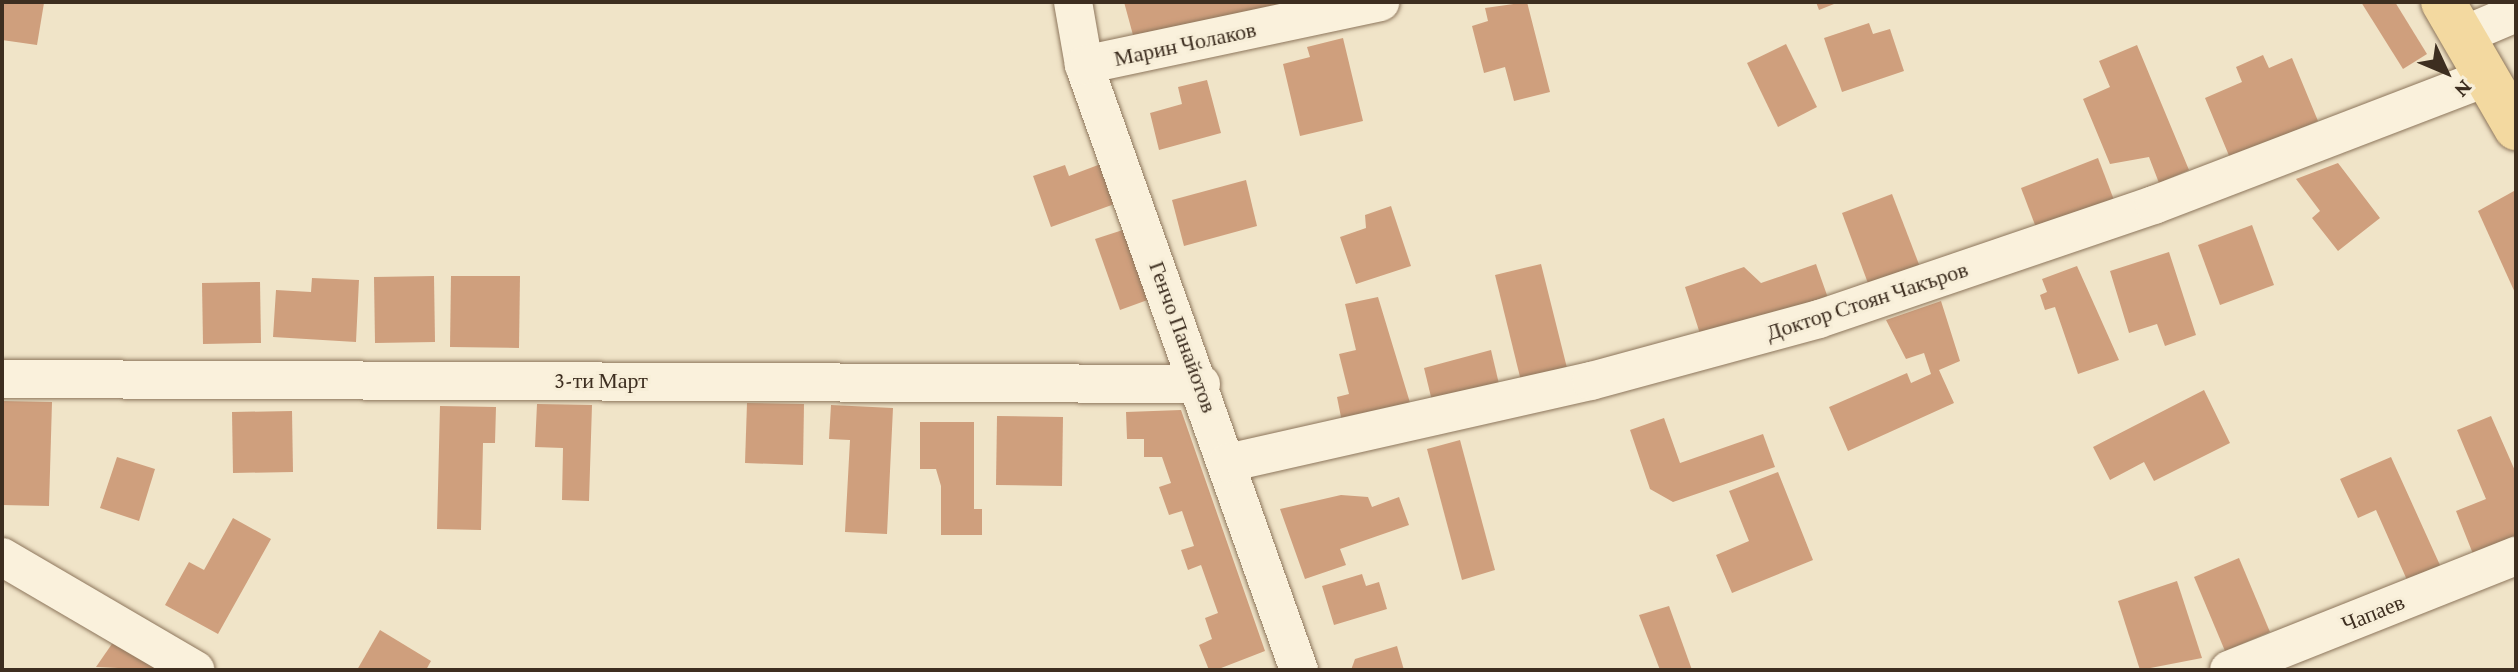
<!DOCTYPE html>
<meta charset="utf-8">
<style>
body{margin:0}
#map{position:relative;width:2518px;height:672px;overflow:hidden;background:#f0e4c8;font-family:"Crimson Pro",serif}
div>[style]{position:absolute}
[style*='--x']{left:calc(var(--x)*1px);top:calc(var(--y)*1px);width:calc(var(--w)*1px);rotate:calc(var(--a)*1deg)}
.building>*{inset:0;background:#cf9f7d}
.roads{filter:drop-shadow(0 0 2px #8d765c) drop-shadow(0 0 2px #8d765c)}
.minor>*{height:38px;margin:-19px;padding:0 19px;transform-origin:19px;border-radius:19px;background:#faf1dc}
.major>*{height:44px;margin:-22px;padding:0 22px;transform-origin:22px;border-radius:22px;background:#f3d9a0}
span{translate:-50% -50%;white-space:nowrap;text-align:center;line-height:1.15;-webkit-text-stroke:6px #f7eed8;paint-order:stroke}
.street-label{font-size:22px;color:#3d2e20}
.frame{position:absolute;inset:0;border:4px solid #3d2e20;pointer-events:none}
.north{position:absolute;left:2406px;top:32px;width:80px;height:80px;-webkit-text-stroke:6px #f7eed8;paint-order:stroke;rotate:134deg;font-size:22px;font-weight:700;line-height:32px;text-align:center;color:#3d2e20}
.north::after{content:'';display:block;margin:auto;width:28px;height:36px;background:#3d2e20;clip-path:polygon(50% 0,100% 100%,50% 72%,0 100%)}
</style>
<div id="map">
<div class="building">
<i style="clip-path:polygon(2px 2px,44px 3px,37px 45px,2px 40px)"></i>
<i style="clip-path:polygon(1124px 2px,1295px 2px,1133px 35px)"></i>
<i style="clip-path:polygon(1527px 2px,1550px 92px,1514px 101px,1505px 67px,1484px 73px,1472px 26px,1488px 21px,1485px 8px)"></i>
<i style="clip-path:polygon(1816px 2px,1839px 2px,1819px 10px)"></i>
<i style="clip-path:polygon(2361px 2px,2395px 2px,2427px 54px,2403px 69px)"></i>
<i style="clip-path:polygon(1869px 23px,1873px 34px,1890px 29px,1904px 71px,1842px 92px,1824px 38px)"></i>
<i style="clip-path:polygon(1343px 38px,1363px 121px,1300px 136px,1283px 64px,1310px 57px,1307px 47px)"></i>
<i style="clip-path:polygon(1786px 44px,1817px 107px,1778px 127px,1747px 63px)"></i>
<i style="clip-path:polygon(2137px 45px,2189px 170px,2159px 183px,2149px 157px,2110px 164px,2083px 99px,2110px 87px,2099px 61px)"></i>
<i style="clip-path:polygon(2263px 55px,2269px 68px,2292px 58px,2318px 121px,2230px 158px,2205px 98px,2242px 82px,2236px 67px)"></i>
<i style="clip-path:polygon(1207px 80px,1221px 133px,1159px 150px,1150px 113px,1182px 104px,1178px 87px)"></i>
<i style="clip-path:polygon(2098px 158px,2114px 200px,2037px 230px,2021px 188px)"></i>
<i style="clip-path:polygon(1106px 162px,1120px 202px,1051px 227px,1033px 176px,1065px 165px,1069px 176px)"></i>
<i style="clip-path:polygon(2338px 163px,2380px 218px,2338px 251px,2312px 218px,2320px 211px,2296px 179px)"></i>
<i style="clip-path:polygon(1246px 180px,1257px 226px,1184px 246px,1172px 200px)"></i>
<i style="clip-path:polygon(2514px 191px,2516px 195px,2516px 295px,2478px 211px)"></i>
<i style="clip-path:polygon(1892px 194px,1920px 267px,1869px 286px,1842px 213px)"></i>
<i style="clip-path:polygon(1391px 206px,1411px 266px,1356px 284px,1340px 237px,1366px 228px,1365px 215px)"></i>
<i style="clip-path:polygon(2252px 225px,2274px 285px,2220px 305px,2198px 245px)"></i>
<i style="clip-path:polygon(1129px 228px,1153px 298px,1120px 310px,1095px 239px)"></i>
<i style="clip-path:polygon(2169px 252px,2196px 335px,2165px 346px,2157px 324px,2129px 333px,2110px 271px)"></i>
<i style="clip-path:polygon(1541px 264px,1567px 368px,1521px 381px,1495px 275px)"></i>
<i style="clip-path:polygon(1816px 264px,1828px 298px,1702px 340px,1685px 287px,1744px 267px,1761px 283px)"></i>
<i style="clip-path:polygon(2077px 266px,2119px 360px,2078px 374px,2055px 307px,2045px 310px,2040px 295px,2047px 292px,2042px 279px)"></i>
<i style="clip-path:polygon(434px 276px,435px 342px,375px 343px,374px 277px)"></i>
<i style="clip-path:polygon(451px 276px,520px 276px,519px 348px,450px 347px)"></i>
<i style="clip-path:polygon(312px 278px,359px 280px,356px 342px,273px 337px,276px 290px,311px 292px)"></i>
<i style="clip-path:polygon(260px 282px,261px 343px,203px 344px,202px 283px)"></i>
<i style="clip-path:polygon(1378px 297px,1411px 406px,1342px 422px,1337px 397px,1349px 394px,1339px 354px,1356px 350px,1345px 304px)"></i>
<i style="clip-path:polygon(1941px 301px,1960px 361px,1939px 370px,1954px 403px,1848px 451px,1829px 407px,1907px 373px,1911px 383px,1931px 374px,1924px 353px,1906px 359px,1886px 320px)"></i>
<i style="clip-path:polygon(1491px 350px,1499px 384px,1432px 401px,1424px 368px)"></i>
<i style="clip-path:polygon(2204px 390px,2230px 443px,2154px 481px,2144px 462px,2110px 480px,2093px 447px)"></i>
<i style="clip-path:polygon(2px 401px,52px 402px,49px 506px,2px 505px)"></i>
<i style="clip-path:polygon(747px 403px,804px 404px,803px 465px,745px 463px)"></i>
<i style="clip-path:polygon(537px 404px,592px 405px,589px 501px,562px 500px,563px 448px,535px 447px)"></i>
<i style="clip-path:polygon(831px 405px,893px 408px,887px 534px,845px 532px,850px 440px,829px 439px)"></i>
<i style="clip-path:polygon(440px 406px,496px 407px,495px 443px,483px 443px,481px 530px,437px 529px)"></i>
<i style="clip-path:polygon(1181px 410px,1265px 651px,1216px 670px,1209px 670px,1199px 645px,1212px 639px,1205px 618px,1218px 613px,1201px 565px,1188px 570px,1181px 550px,1194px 546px,1182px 511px,1169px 515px,1159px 487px,1171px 483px,1162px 457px,1144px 457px,1144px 439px,1127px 439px,1126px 412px)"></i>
<i style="clip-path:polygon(292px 411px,293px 472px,233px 473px,232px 412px)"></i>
<i style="clip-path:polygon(997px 416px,1063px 417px,1062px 486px,996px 485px)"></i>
<i style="clip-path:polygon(2491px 416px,2516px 473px,2516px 542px,2475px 559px,2456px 511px,2486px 499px,2457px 430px)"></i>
<i style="clip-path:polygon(1664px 418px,1680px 463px,1763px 434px,1775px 467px,1673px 502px,1650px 489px,1630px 430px)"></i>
<i style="clip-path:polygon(920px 422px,974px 422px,974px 509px,982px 509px,982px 535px,941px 535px,941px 486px,936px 469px,920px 469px)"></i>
<i style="clip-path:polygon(1460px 440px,1495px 570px,1462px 580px,1427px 449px)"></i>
<i style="clip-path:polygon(117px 457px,155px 469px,139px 521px,100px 508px)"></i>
<i style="clip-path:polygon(2391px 457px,2444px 574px,2411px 589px,2376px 510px,2358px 518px,2340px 479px)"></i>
<i style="clip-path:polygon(1778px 472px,1813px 560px,1732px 593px,1716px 555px,1749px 541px,1729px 491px)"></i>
<i style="clip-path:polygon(1341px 495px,1368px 497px,1372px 507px,1399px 497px,1409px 525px,1340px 549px,1346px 565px,1305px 579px,1280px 509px)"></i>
<i style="clip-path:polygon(233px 518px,271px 539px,218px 634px,165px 605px,189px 562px,204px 570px)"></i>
<i style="clip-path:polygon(2239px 558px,2270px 632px,2225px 651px,2194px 577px)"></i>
<i style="clip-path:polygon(1362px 574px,1366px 586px,1379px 582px,1387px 609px,1334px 625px,1322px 586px)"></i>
<i style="clip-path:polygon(2177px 581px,2202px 658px,2140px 670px,2118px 601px)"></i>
<i style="clip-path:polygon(1669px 606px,1692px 670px,1660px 670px,1639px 615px)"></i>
<i style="clip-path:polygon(380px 630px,431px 661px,426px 670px,357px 670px)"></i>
<i style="clip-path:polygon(116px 638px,163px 670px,96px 667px)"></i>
<i style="clip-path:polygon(1397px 646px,1404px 670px,1351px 670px,1355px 659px)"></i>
</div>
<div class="roads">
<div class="minor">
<i style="--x:1073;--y:2;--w:64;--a:80.1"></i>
<i style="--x:1084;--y:65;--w:642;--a:70.44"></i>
<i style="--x:2464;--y:35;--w:56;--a:-22.9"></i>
<i style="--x:1084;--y:65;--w:303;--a:-12"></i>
<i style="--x:2;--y:379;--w:1199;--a:0.24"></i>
<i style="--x:1227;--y:463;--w:373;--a:-12.7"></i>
<i style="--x:1591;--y:381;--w:236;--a:-15.2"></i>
<i style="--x:1819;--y:319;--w:354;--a:-18.8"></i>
<i style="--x:2154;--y:205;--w:358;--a:-21"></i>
<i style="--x:2;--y:557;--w:224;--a:30.3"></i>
<i style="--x:2229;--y:670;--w:309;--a:-21.7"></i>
</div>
<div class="major">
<i style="--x:2443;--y:2;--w:146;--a:59.9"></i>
</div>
</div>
<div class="street-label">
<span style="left:1185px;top:44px;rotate:-12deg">Марин Чолаков</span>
<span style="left:1867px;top:301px;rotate:-18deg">Доктор Стоян Чакъров</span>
<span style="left:1183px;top:337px;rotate:70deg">Генчо Панайотов</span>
<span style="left:601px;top:381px">3-ти Март</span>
<span style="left:2373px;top:613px;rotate:-22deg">Чапаев</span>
</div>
<div class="frame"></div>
<div class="north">N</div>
</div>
